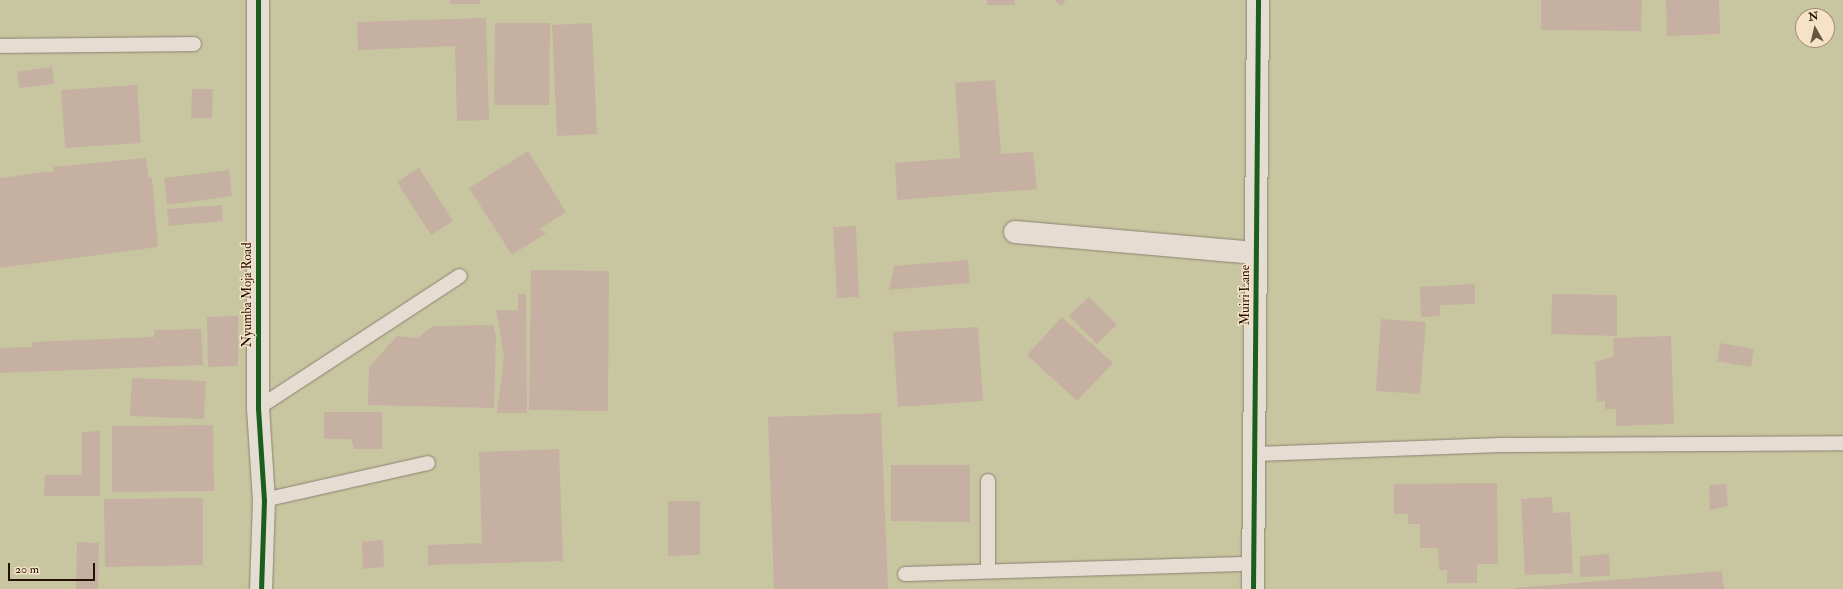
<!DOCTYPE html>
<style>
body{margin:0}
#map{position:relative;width:1843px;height:589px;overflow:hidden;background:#e0d0b9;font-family:"IM FELL Double Pica",serif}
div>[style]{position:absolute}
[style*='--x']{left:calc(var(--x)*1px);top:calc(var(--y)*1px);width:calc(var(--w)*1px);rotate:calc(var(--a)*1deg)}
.green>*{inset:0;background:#c8c6a0}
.building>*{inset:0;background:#c6b0a2}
.roads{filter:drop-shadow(0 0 1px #8d8173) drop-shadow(0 0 1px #8d8173)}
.service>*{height:14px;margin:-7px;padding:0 7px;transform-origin:7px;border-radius:7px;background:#e5ddd2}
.minor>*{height:22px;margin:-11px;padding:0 11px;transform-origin:11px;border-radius:11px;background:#e5ddd2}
.cycleway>*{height:5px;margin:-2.5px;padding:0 2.5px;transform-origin:2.5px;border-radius:2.5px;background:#1b5e20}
span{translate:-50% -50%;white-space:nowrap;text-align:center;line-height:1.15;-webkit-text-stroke:3px #f5e2c7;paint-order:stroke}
.street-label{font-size:13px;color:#241101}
.north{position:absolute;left:1795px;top:8px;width:40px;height:40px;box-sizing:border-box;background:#f5e2c7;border:1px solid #a18e78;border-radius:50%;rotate:352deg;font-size:11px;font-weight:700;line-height:16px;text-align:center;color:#241101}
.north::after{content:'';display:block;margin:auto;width:14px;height:18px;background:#665441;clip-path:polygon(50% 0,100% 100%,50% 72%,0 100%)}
.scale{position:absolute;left:8px;top:563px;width:87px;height:18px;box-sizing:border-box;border:2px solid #241101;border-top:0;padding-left:5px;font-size:12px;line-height:14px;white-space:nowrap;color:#241101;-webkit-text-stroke:3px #f5e2c7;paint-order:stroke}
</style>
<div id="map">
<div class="green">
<i style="clip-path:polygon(evenodd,0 0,1843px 0,1843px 589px,0 589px,0 0,1803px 16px,1827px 16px,1827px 40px,1803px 40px,1803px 16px)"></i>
</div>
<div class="building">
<i style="clip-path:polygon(450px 0,480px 0,480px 4px,450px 4px)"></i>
<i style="clip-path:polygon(987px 0,1015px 0,1015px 5px,987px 5px)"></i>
<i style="clip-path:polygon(1054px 0,1066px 0,1061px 6px)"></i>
<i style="clip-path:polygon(1541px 0,1642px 0,1641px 31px,1541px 30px)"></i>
<i style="clip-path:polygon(1666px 0,1719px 0,1720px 34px,1667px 36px)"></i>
<i style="clip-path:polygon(486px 18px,489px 120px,457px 121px,455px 46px,358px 50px,357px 22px)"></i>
<i style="clip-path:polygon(495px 23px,550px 23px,549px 105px,494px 105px)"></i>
<i style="clip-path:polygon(592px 23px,597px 134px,557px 136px,552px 25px)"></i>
<i style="clip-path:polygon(52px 67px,54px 84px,19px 88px,17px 72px)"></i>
<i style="clip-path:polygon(995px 80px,1001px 154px,1033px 152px,1037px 189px,897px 200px,895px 163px,960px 158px,955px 83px)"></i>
<i style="clip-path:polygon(137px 85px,141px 143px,65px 148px,61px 90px)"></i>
<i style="clip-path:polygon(192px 89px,213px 89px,212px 118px,191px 118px)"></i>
<i style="clip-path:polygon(528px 151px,566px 212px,539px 229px,546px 233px,512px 255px,469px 188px)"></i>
<i style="clip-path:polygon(146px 158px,149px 178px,152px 177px,158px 247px,0 268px,0 178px,54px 171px,53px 167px)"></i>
<i style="clip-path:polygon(419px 168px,453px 221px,431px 235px,397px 182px)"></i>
<i style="clip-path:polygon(229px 170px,232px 196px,167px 205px,164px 178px)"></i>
<i style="clip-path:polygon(222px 205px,223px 221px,169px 226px,167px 209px)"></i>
<i style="clip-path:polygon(856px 226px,859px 297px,837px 298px,833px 227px)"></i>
<i style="clip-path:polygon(968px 260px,970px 283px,889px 290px,894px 266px)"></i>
<i style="clip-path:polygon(531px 270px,609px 271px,608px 411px,529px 410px)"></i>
<i style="clip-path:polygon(1475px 284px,1475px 304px,1440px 305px,1440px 316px,1421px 317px,1420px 287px)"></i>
<i style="clip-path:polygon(518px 294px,526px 294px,527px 413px,497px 413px,504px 357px,496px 310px,518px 310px)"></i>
<i style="clip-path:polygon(1552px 294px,1617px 295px,1617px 336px,1551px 334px)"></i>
<i style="clip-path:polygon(1089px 297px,1117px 325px,1097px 344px,1069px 316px)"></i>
<i style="clip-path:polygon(238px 316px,238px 366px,208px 367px,207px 317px)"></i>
<i style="clip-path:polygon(1062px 317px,1113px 363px,1077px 401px,1027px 355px)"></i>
<i style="clip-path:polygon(1381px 319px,1426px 322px,1420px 394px,1376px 391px)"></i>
<i style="clip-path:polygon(493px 325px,496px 336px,494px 408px,368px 405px,369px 367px,397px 336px,418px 338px,433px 326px)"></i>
<i style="clip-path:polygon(978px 327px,983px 401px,898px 407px,893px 332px)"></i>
<i style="clip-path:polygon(201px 329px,203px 365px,0 373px,0 348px,32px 347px,32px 342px,154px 337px,154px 330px)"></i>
<i style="clip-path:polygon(1671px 336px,1674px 424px,1616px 426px,1616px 409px,1605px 409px,1605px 401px,1597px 402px,1595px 362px,1614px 356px,1613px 338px)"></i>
<i style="clip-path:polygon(1720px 343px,1754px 349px,1751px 367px,1717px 361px)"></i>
<i style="clip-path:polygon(132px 378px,206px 381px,204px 419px,130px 416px)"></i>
<i style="clip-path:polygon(324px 412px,382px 412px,382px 449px,354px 449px,351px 439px,324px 439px)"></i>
<i style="clip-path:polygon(881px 413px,888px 589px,774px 589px,768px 417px)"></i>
<i style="clip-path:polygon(213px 425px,214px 491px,112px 492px,112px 426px)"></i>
<i style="clip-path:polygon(100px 431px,100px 496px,44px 496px,45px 475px,82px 475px,82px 432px)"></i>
<i style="clip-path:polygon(559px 449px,563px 561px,428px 565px,428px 545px,482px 543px,479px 452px)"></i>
<i style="clip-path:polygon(891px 465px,970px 465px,970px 522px,891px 521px)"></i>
<i style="clip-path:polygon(1497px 483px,1498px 564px,1477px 564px,1477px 583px,1447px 583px,1447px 570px,1439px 570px,1438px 548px,1420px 548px,1420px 524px,1408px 524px,1408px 514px,1394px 514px,1394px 484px)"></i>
<i style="clip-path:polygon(1726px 484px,1728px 506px,1710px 510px,1709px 485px)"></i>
<i style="clip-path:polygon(1552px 497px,1553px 513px,1570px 512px,1573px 573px,1525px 575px,1521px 499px)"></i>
<i style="clip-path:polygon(203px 498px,203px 565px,105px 567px,104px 499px)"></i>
<i style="clip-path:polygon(668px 501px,700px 501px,700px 555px,668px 556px)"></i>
<i style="clip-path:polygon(383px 540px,384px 567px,363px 569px,362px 542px)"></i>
<i style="clip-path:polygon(77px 542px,99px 543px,98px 589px,76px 589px)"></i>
<i style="clip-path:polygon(1609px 554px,1610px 576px,1580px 577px,1580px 556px)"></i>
<i style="clip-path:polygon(1722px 571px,1724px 589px,1515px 589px,1515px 588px)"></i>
</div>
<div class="roads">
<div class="service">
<i style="--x:0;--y:46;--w:194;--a:-0.6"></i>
<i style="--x:258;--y:408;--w:241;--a:-33.2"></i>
<i style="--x:1256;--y:454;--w:251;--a:-2.1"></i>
<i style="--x:1507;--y:445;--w:336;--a:-0.3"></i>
<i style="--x:264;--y:500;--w:168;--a:-12.7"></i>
<i style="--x:988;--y:571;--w:90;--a:-90"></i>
<i style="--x:905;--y:574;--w:347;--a:-1.7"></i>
</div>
<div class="minor">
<i style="--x:258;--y:0;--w:408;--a:90"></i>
<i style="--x:258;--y:408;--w:92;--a:86.3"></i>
<i style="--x:264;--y:500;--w:89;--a:91.9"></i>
<i style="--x:1015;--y:232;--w:242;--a:5"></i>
<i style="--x:1253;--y:589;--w:589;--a:-89.51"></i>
</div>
</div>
<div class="cycleway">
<i style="--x:258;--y:0;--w:408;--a:90"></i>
<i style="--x:258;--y:408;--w:92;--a:86.3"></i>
<i style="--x:264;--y:500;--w:89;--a:91.9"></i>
<i style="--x:1253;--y:589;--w:589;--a:-89.51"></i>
</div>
<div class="street-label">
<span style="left:247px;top:295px;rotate:-90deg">Nyumba Moja Road</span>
<span style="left:1245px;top:295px;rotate:-90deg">Muiri Lane</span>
</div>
<div class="north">N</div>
<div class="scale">20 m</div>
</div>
